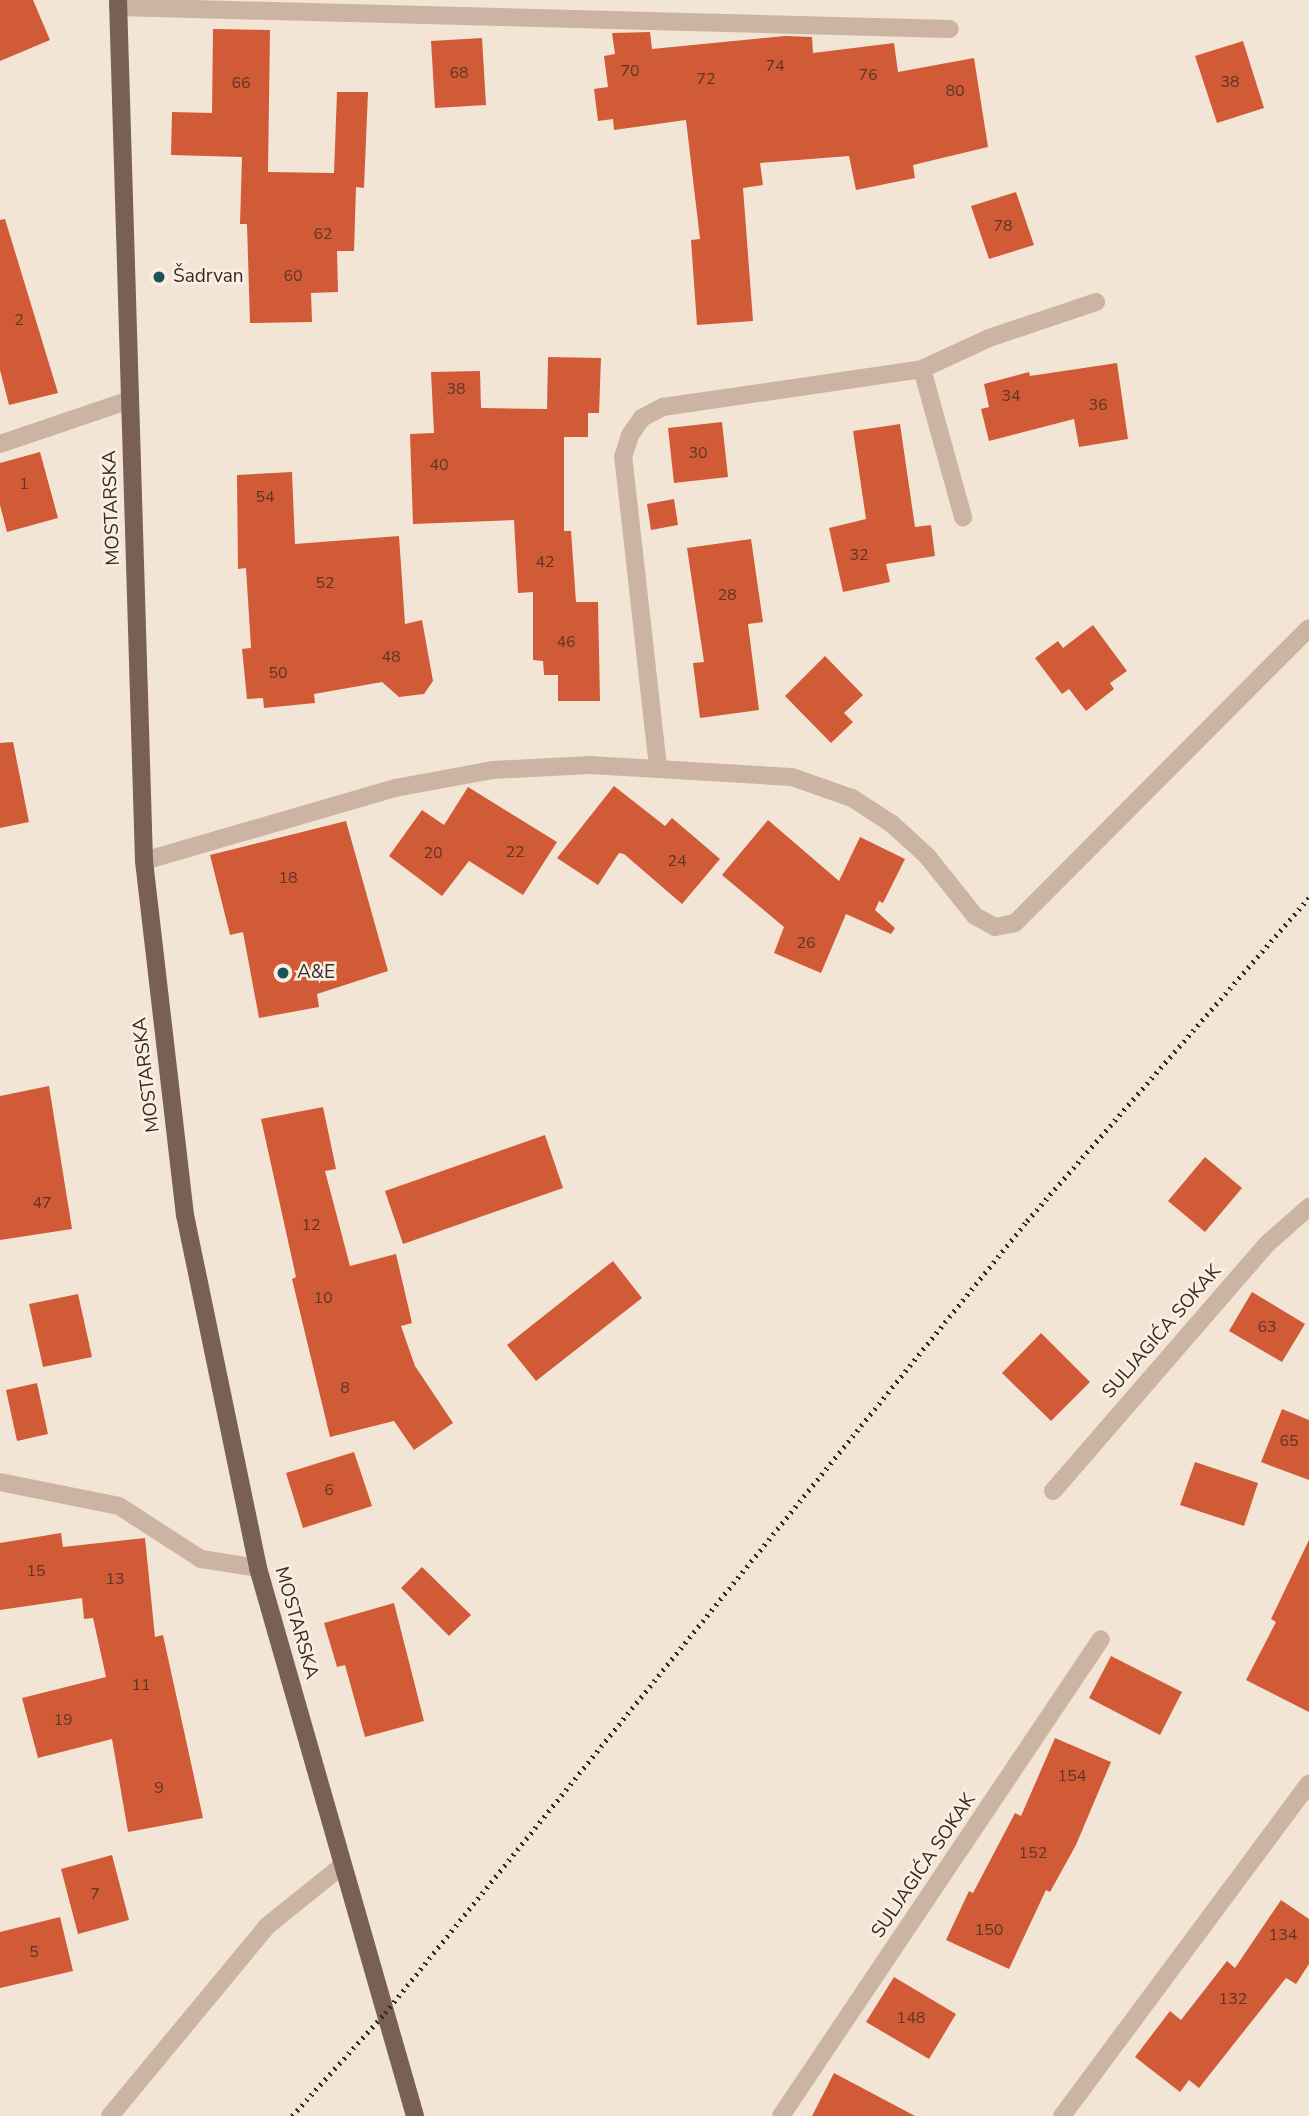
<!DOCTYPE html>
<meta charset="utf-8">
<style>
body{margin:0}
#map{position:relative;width:1309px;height:2116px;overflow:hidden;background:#f3e5d6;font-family:"Nunito Sans",sans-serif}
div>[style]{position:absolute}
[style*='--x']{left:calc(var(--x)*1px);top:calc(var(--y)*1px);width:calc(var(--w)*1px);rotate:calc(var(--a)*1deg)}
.building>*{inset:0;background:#d15b36}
.minor>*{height:18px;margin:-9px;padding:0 9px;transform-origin:9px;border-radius:9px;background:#cbb4a1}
.major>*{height:18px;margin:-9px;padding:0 9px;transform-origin:9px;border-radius:9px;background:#786054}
.rail>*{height:5px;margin-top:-2.5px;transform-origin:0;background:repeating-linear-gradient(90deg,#352a24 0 2px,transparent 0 7px)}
.dots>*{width:19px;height:19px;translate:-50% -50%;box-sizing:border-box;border:4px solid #faefe2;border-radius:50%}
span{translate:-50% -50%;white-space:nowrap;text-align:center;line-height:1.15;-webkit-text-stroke:5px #faefe2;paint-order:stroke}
.number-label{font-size:16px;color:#5c3628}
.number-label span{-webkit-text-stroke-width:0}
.poi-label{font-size:19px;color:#352a24}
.left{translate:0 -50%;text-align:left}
.street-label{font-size:19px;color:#352a24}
</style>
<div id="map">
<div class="building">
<i style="clip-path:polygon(0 0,33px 0,50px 40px,0 61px)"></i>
<i style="clip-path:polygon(213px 29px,270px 30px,268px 172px,334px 173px,337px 92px,368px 92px,364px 188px,356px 187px,354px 251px,337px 251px,338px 292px,311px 293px,312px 322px,250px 323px,247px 224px,240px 224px,242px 157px,171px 155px,172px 112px,212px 113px)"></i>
<i style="clip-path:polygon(650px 32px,652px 49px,785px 36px,812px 37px,813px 53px,894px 43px,898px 72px,974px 58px,988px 147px,913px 165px,915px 178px,856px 190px,849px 156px,760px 163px,763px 185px,743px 188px,753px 321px,697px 325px,691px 240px,700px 239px,686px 120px,614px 130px,613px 119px,598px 121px,594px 89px,608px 87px,604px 56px,615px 54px,612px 33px)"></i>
<i style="clip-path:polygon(482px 38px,486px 105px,435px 108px,431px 41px)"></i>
<i style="clip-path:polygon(1243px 41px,1264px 108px,1217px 123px,1195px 56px)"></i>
<i style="clip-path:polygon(1016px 192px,1034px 245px,989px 259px,971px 206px)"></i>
<i style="clip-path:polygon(5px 219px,58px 393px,9px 405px,0 370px,0 220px)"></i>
<i style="clip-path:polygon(548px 357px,601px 358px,599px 413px,588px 413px,588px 437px,564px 437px,564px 531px,571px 531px,576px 602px,598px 602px,600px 701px,558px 701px,558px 675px,544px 675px,543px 661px,533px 660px,533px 592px,518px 593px,514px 520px,413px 524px,410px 434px,434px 433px,431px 372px,480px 371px,481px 408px,547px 409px)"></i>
<i style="clip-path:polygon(1117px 363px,1128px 439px,1079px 447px,1074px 419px,989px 441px,981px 409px,989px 407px,984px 384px,1029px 372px,1030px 376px)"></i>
<i style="clip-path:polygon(722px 422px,728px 477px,674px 483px,668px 428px)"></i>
<i style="clip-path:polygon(900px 424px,915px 527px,931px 525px,935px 556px,886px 564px,890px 582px,843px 592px,829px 528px,866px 519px,853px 431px)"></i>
<i style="clip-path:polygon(40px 452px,58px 518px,7px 532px,0 505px,0 463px)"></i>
<i style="clip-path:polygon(292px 472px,295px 544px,399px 536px,405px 624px,422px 620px,433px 681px,424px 694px,399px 697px,382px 682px,314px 694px,315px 703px,264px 708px,263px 698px,247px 699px,242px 649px,251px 648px,246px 568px,238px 569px,237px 475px)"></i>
<i style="clip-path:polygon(674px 499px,678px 525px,651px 530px,647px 504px)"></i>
<i style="clip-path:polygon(751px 539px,763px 622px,748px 624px,759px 710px,700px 718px,693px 663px,704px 662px,687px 548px)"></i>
<i style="clip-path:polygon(1093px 625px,1127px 671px,1110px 683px,1114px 689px,1086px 711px,1069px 689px,1062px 694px,1035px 658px,1058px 641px,1063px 648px)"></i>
<i style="clip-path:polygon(825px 656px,863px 695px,844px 713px,853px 722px,831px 743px,785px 696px)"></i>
<i style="clip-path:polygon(13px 742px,29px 822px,0 828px,0 743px)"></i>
<i style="clip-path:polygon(614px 786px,665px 826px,672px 818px,720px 859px,682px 904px,624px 854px,619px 853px,598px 885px,557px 858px)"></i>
<i style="clip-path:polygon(468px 787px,557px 842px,523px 895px,469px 861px,442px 896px,389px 856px,422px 810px,444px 825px)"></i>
<i style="clip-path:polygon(768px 820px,839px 881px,860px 837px,905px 859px,883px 903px,879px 901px,875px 910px,895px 928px,891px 934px,846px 914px,821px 973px,774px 953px,784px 927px,722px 875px)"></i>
<i style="clip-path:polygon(346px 821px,388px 971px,317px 994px,319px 1007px,259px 1018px,243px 932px,230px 935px,210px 855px)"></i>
<i style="clip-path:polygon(49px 1086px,72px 1229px,0 1240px,0 1096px)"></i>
<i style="clip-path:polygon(323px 1107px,336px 1169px,325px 1171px,350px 1266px,396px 1254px,412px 1323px,401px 1326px,415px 1366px,453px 1423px,414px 1450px,394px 1421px,330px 1437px,292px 1279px,296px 1277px,261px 1119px)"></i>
<i style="clip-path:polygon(545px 1135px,563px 1188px,403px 1244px,385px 1191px)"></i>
<i style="clip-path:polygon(1205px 1157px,1242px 1188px,1205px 1232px,1168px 1201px)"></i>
<i style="clip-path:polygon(613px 1261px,642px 1298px,536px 1381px,507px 1345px)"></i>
<i style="clip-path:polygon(1252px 1292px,1305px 1324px,1282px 1362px,1229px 1331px)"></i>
<i style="clip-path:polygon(78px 1294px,92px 1357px,43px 1367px,29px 1304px)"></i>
<i style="clip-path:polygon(1041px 1333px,1090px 1382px,1051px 1421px,1002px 1373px)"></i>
<i style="clip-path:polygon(37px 1383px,48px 1434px,17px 1441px,6px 1390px)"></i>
<i style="clip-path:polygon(1282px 1409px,1309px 1420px,1309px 1480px,1261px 1462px)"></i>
<i style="clip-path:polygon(354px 1452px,372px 1506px,303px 1528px,286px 1473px)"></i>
<i style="clip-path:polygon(1195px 1462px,1258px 1483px,1244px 1526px,1180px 1505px)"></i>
<i style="clip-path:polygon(61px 1533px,63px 1547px,145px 1538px,155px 1637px,163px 1635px,203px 1818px,128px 1832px,112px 1739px,38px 1758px,22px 1698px,106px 1677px,93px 1618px,84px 1619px,82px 1598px,0 1610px,0 1543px)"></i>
<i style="clip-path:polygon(1309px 1540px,1309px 1712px,1246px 1680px,1276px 1622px,1271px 1619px)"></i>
<i style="clip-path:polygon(422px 1567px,471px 1615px,449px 1636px,401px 1588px)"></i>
<i style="clip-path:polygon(394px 1603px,424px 1721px,365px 1737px,345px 1665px,337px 1667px,324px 1623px)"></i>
<i style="clip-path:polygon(1111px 1656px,1182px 1692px,1160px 1735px,1089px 1698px)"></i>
<i style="clip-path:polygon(1055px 1738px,1111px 1762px,1076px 1845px,1050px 1892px,1046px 1890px,1009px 1969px,946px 1940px,969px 1891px,973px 1893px,1015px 1813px,1021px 1816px)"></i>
<i style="clip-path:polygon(112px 1855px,129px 1920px,78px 1934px,61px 1869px)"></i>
<i style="clip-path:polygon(1281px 1900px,1309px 1919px,1309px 1964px,1296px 1984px,1286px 1978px,1199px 2088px,1189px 2080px,1180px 2092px,1135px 2057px,1170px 2011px,1181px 2020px,1227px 1961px,1235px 1968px)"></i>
<i style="clip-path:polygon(60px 1917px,73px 1971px,0 1988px,0 1932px)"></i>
<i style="clip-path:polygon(894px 1977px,956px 2014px,929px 2059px,866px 2022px)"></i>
<i style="clip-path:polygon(834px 2073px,915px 2116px,812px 2116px)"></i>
</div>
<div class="minor">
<i style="--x:118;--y:7;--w:832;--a:1.51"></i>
<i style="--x:922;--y:369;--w:74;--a:-24.8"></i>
<i style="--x:989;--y:338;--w:113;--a:-18.6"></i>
<i style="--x:0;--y:444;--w:137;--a:-18.7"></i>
<i style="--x:658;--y:767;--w:312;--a:-96.4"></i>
<i style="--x:623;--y:457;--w:23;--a:-72"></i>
<i style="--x:630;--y:435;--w:21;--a:-55"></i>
<i style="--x:642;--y:418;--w:24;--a:-28"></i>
<i style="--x:663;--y:407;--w:262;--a:-8.3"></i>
<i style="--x:922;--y:369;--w:154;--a:74.5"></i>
<i style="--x:144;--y:861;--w:261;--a:-16.2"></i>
<i style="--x:395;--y:788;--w:100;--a:-10.4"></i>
<i style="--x:493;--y:770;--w:97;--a:-3"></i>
<i style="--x:590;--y:765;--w:202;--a:3.4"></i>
<i style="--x:792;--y:777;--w:64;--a:19.3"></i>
<i style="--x:852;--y:798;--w:48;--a:33"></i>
<i style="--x:892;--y:824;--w:47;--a:42.4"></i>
<i style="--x:927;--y:856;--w:77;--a:51.3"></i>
<i style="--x:975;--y:916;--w:23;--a:29"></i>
<i style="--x:995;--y:927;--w:20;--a:-11"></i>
<i style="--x:1015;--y:923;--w:416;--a:-45.1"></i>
<i style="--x:0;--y:1482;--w:121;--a:11.4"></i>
<i style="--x:119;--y:1506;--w:98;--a:32.9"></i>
<i style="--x:201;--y:1559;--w:58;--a:9"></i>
<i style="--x:1053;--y:1491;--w:328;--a:-49.1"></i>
<i style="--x:1268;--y:1243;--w:55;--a:-41.3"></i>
<i style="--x:110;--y:2116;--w:246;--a:-50.4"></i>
<i style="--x:267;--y:1926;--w:97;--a:-38.8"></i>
<i style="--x:781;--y:2116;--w:574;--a:-56.14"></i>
<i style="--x:1062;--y:2116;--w:414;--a:-53.4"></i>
</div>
<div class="major">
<i style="--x:118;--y:0;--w:861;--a:88.27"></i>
<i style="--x:144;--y:861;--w:356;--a:83.4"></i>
<i style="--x:185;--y:1215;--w:360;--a:78.3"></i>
<i style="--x:258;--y:1568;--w:570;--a:74.01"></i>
</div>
<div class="rail">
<i style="--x:292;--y:2116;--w:139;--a:-47.9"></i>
<i style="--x:385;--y:2013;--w:1020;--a:-50.97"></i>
<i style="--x:1027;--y:1221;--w:429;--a:-48.9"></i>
</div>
<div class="dots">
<i style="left:159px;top:277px;background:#17555a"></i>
<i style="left:283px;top:973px;background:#17555a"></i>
</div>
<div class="number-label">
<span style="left:775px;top:66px">74</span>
<span style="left:630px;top:71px">70</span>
<span style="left:459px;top:73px">68</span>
<span style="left:868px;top:75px">76</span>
<span style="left:706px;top:79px">72</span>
<span style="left:1230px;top:82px">38</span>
<span style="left:241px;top:83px">66</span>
<span style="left:955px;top:91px">80</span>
<span style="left:1003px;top:226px">78</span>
<span style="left:323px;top:234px">62</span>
<span style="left:293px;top:276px">60</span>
<span style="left:19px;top:320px">2</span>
<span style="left:456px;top:389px">38</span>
<span style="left:1011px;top:396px">34</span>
<span style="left:1098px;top:405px">36</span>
<span style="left:698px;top:453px">30</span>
<span style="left:439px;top:465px">40</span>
<span style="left:24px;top:484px">1</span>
<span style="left:265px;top:497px">54</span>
<span style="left:859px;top:555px">32</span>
<span style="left:545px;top:562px">42</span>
<span style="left:325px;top:583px">52</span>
<span style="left:727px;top:595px">28</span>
<span style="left:566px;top:642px">46</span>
<span style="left:391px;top:657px">48</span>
<span style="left:278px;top:673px">50</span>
<span style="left:515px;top:852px">22</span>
<span style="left:433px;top:853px">20</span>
<span style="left:677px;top:861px">24</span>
<span style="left:288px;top:878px">18</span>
<span style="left:806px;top:943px">26</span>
<span style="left:42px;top:1203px">47</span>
<span style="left:311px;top:1225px">12</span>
<span style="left:323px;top:1298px">10</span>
<span style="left:1267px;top:1327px">63</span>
<span style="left:345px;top:1388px">8</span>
<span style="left:1289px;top:1441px">65</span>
<span style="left:329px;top:1490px">6</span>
<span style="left:36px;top:1571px">15</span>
<span style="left:115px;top:1579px">13</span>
<span style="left:141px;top:1685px">11</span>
<span style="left:63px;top:1720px">19</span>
<span style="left:1072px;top:1776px">154</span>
<span style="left:159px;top:1788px">9</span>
<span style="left:1033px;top:1853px">152</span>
<span style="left:95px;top:1894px">7</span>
<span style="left:989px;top:1930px">150</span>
<span style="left:1283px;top:1935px">134</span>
<span style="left:34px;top:1952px">5</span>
<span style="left:1233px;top:1999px">132</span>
<span style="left:911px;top:2018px">148</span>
</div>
<div class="poi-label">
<span class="left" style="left:173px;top:277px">Šadrvan</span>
<span class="left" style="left:297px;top:973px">A&amp;E</span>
</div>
<div class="street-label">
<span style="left:112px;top:508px;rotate:-92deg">MOSTARSKA</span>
<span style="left:147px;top:1075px;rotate:-97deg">MOSTARSKA</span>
<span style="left:1162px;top:1332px;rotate:-49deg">SULJAGIĆA SOKAK</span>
<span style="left:296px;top:1623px;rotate:74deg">MOSTARSKA</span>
<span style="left:924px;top:1866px;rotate:-56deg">SULJAGIĆA SOKAK</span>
</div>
</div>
